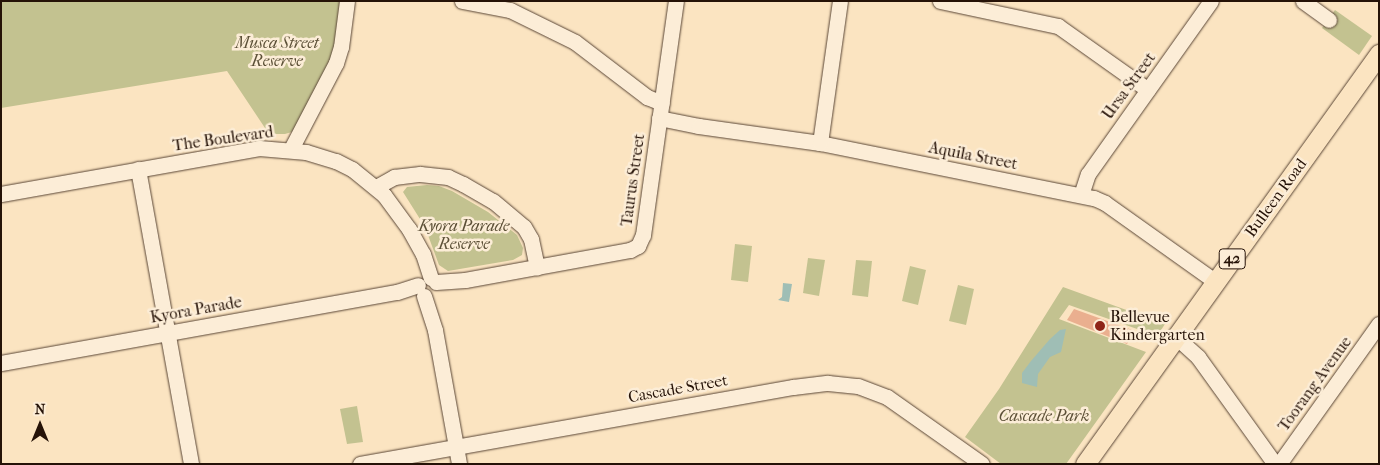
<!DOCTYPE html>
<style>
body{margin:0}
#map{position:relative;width:1380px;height:465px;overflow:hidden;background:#fbe4c1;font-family:"IM FELL French Canon",serif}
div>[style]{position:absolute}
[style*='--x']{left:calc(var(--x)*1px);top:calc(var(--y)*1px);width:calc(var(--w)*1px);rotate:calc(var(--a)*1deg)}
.green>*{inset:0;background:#c3c290}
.water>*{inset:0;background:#9fbeb5}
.building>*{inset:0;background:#eaaf8f}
.roads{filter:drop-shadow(0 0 1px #5a4636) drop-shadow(0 0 1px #5a4636)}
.minor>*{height:15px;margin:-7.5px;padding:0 7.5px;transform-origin:7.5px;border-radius:7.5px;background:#fcedd7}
.major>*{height:19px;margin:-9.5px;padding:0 9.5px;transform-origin:9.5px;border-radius:9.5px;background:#fbe4c1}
.dots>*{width:14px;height:14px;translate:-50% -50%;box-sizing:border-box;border:2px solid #fcedd7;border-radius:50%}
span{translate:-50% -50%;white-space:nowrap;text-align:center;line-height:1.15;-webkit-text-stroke:5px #fcedd7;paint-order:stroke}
.shield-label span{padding:1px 4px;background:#fcedd7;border:1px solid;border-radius:4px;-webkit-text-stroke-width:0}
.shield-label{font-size:15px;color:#251207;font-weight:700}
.park-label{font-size:16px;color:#5c5037;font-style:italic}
.street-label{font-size:16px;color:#251207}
.poi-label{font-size:16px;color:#251207}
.left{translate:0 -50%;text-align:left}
.frame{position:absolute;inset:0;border:2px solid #251207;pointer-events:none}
.north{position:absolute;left:15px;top:400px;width:50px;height:50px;-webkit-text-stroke:4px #fcedd7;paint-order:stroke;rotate:0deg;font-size:14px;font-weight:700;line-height:20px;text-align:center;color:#251207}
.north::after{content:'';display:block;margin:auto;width:18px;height:22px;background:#251207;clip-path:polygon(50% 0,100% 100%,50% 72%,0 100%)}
</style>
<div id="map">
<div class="green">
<i style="clip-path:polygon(1px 1px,342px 1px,334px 54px,295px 131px,285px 134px,269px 134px,227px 71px,1px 108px)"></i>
<i style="clip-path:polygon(1335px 10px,1372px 36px,1359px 55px,1322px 28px)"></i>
<i style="clip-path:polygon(427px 185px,439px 186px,452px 191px,488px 212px,517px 235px,523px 248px,522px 255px,513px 260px,448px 271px,439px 265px,425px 227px,403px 192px,407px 187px)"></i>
<i style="clip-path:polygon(735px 244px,752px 246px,748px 282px,731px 280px)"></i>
<i style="clip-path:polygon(808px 258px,825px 260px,819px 296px,803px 293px)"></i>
<i style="clip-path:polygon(856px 260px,872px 261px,868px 297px,852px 295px)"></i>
<i style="clip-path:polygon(910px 266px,926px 270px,918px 305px,902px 301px)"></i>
<i style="clip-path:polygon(958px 285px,974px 289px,966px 325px,949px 321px)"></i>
<i style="clip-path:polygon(1063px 287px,1165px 324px,1157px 336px,1069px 305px,1059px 319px,1146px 352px,1066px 464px,1001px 464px,965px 437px,999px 389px)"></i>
<i style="clip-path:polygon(357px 406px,363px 442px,347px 444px,340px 409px)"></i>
</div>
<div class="water">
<i style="clip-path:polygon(783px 283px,792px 284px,789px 302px,778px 300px,782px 297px)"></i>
<i style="clip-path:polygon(1066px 329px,1061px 352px,1050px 357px,1038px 374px,1037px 387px,1022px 383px,1022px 373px,1031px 361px,1050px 339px,1060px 330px)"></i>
</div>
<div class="building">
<i style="clip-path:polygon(1074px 309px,1135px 331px,1127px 344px,1067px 320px)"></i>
</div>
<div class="roads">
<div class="minor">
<i style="--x:462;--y:1;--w:49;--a:10.6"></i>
<i style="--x:510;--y:10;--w:72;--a:26.2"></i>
<i style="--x:575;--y:42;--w:91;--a:37.4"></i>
<i style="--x:647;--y:97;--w:16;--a:22"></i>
<i style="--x:940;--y:1;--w:121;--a:12"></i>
<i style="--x:1058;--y:26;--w:110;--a:35.4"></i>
<i style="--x:1303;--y:1;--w:32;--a:36"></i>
<i style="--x:659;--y:118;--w:41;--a:11.3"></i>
<i style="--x:699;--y:126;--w:122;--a:8"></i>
<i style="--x:820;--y:143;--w:279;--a:11.4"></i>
<i style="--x:1094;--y:198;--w:12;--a:24"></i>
<i style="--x:1105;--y:203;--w:136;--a:35.4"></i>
<i style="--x:820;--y:143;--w:143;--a:-82"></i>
<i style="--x:291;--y:149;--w:97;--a:-62.4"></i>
<i style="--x:336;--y:63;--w:17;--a:-73"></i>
<i style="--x:341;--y:47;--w:46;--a:-82.6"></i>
<i style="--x:138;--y:169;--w:300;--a:79.8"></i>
<i style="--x:376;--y:187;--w:21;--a:-29"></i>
<i style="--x:394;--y:177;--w:26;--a:-7"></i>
<i style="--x:420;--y:174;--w:28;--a:6"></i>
<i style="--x:448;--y:177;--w:17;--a:25"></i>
<i style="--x:463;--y:184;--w:34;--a:30"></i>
<i style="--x:493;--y:201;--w:40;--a:40"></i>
<i style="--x:524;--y:227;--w:14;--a:60"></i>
<i style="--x:531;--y:239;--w:29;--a:78"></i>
<i style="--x:1;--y:194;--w:262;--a:-10.1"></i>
<i style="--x:259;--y:148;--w:47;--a:4.9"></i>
<i style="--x:306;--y:152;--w:31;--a:17"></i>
<i style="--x:336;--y:161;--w:18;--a:27"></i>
<i style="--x:352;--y:169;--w:41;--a:39.1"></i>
<i style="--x:384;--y:195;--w:42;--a:53.7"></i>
<i style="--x:409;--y:229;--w:29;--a:61"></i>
<i style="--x:423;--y:254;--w:25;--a:72"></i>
<i style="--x:1081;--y:195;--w:22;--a:-72"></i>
<i style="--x:1088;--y:174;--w:212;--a:-54.6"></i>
<i style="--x:436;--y:282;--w:29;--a:-4"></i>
<i style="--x:465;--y:280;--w:168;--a:-10.3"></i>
<i style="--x:630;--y:250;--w:9;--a:-27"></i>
<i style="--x:638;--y:246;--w:12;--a:-66"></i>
<i style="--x:643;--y:235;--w:236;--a:-82"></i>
<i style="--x:424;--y:296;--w:36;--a:72"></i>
<i style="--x:435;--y:330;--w:136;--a:79.8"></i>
<i style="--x:1176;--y:337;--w:30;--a:42"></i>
<i style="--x:1198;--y:357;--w:132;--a:54.3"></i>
<i style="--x:1;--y:363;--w:402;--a:-10.2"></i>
<i style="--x:397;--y:292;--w:22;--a:-18"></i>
<i style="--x:360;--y:464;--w:440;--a:-10.1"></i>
<i style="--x:793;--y:387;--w:35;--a:-7"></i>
<i style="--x:828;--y:383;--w:30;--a:6"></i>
<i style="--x:858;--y:386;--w:31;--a:21"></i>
<i style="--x:887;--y:397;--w:116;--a:35.2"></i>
<i style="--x:1279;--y:464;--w:172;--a:-54.5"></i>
</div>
<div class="major">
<i style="--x:1085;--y:464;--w:505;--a:-54.36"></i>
</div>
</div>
<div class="dots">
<i style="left:1100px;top:326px;background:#8f2418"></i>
</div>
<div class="shield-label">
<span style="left:1232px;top:259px">42</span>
</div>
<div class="park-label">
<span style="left:277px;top:52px">Musca Street<br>Reserve</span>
<span style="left:464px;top:235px">Kyora Parade<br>Reserve</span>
<span style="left:1044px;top:416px">Cascade Park</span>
</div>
<div class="street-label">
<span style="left:1129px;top:86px;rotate:-54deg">Ursa Street</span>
<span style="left:223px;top:139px;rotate:-8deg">The Boulevard</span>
<span style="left:973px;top:156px;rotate:11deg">Aquila Street</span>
<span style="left:633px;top:180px;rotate:-82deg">Taurus Street</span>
<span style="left:1276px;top:198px;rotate:-54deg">Bulleen Road</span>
<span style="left:196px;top:310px;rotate:-10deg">Kyora Parade</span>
<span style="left:1315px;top:384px;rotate:-54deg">Toorang Avenue</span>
<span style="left:678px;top:389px;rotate:-10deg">Cascade Street</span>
</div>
<div class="poi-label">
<span class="left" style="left:1110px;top:326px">Bellevue<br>Kindergarten</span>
</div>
<div class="frame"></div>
<div class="north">N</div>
</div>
